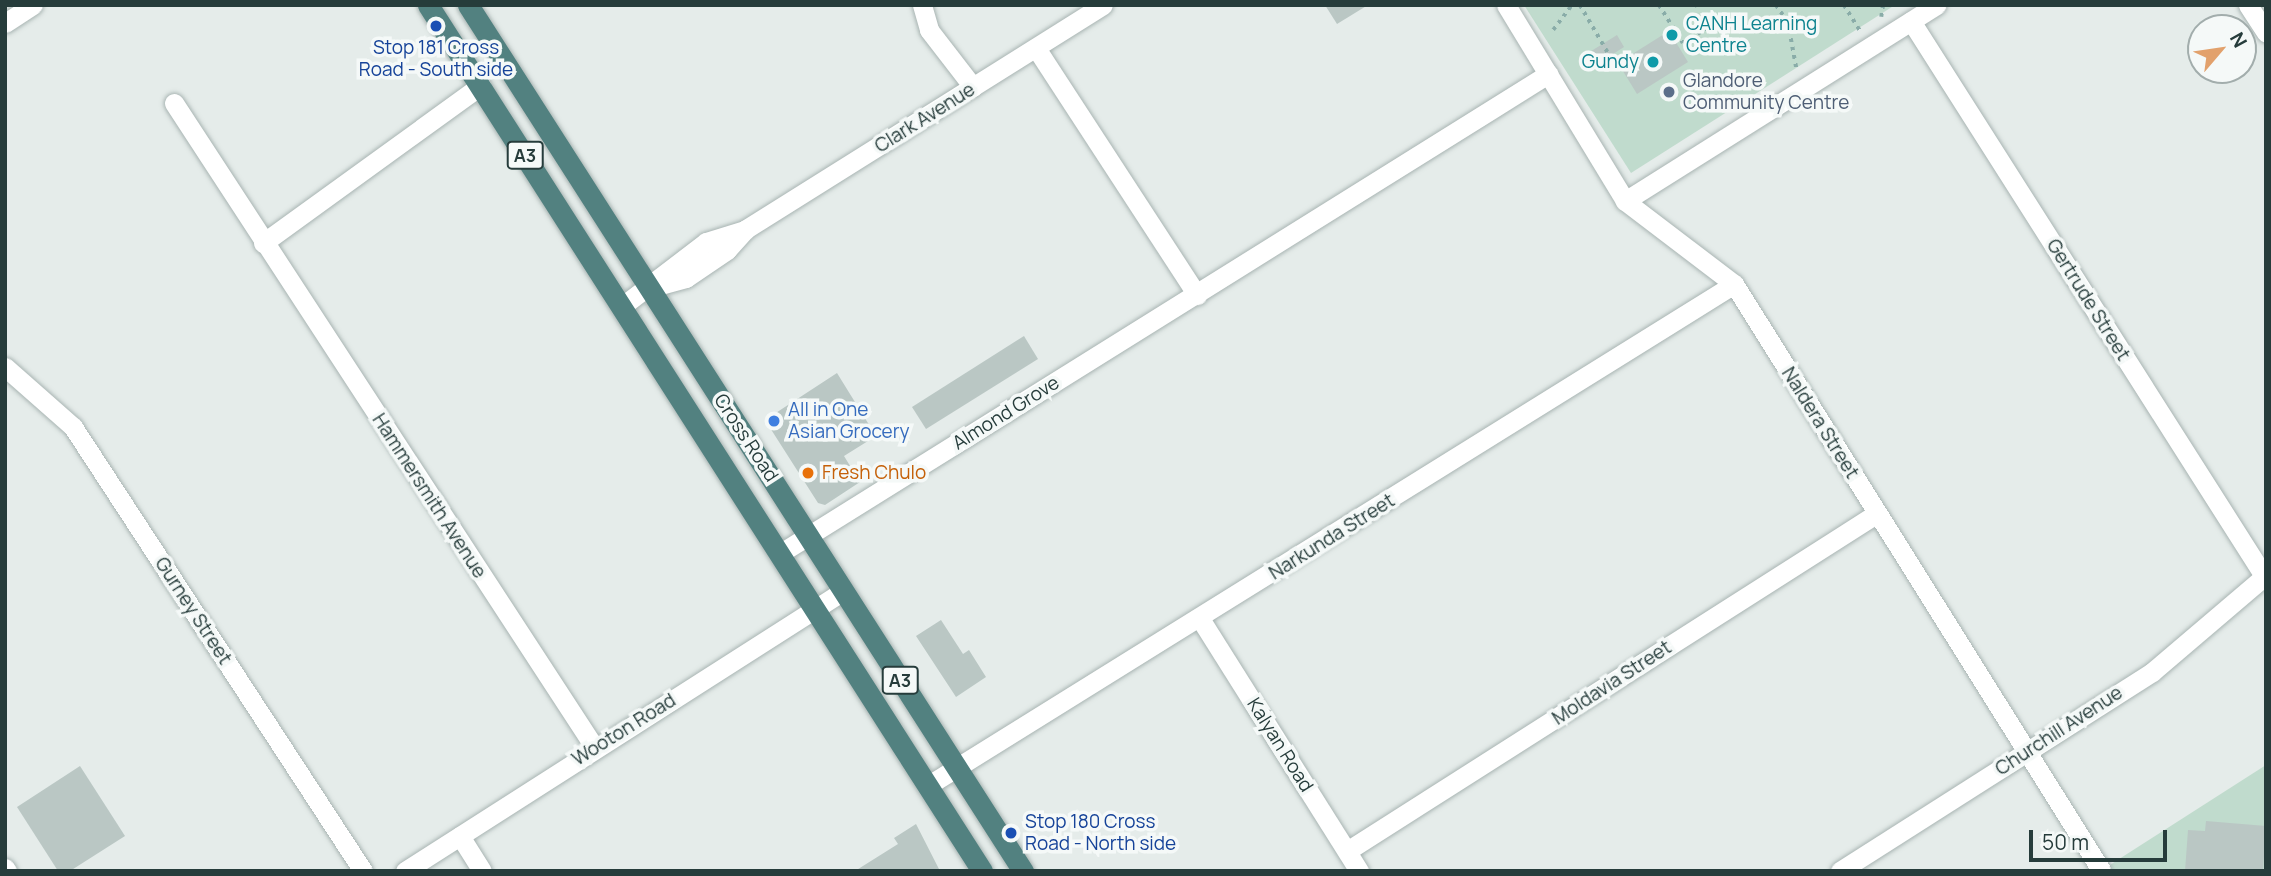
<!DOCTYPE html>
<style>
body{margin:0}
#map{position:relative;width:2271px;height:876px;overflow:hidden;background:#e5ecea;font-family:Manrope,sans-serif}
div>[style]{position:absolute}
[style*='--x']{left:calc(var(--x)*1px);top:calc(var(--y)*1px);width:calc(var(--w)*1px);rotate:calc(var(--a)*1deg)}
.green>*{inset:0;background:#c0dbcd}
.building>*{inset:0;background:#bac7c4}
.path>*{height:3.5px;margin-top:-1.75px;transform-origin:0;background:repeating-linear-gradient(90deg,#89aca8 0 3.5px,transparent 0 8.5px)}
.roads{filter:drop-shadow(0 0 2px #a8b4b2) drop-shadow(0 0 2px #a8b4b2)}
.minor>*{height:19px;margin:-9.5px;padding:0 9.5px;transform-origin:9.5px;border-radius:9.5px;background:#fff}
.trunk>*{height:21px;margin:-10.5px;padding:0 10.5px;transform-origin:10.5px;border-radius:10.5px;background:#528180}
.dots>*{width:19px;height:19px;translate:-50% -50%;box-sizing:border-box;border:4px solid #f5f9f8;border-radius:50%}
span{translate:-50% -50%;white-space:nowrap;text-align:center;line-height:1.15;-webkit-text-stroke:7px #f5f9f8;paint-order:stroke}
.shield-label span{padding:2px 5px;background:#f5f9f8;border:2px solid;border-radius:5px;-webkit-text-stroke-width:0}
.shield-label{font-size:18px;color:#263c3b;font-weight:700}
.culture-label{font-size:19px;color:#0d838f}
.left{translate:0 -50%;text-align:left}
.right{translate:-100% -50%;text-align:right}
.transit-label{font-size:19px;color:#164399}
.service-label{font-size:19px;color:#4e5e75}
.street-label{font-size:19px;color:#263c3b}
.shop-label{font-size:19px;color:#366cbe}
.food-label{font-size:19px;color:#c56008}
.frame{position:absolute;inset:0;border:7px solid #263c3b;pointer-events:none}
.north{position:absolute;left:2187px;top:14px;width:70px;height:70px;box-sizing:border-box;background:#f5f9f8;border:2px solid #a2adac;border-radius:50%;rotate:61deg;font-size:19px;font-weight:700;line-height:28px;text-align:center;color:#263c3b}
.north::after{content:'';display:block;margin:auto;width:24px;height:32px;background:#e2a16c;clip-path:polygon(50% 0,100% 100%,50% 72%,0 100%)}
.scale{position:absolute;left:2029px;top:830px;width:138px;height:32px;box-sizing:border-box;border:4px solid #263c3b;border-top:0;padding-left:9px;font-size:21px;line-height:24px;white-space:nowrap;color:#263c3b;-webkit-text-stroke:5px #f5f9f8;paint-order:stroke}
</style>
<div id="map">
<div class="green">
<i style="clip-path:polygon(1524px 5px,1895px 5px,1631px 173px)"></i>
<i style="clip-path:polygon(2266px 765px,2266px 871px,2101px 871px,2116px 861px)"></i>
</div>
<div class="building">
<i style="clip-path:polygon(1325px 5px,1368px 5px,1337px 24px)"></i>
<i style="clip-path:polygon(1669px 31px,1688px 62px,1637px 94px,1618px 63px)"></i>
<i style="clip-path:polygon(1617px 35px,1624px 47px,1588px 70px,1580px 58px)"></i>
<i style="clip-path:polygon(1024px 336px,1038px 359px,926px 429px,912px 407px)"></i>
<i style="clip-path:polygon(837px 373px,876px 436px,844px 456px,860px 482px,825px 505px,818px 503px,765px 420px)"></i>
<i style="clip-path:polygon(941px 620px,963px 654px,969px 650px,986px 677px,956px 697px,916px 636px)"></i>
<i style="clip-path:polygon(80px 766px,125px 836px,70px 871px,58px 871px,17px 807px)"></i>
<i style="clip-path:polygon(2206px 821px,2266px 826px,2263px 871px,2185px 871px,2188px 830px,2205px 831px)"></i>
<i style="clip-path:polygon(916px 824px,940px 871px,855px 871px,898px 844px,894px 838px)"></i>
</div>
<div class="path">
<i style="--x:1580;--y:5;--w:67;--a:59.6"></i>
<i style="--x:1659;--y:5;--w:45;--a:57.7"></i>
<i style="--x:1683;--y:43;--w:28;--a:-32"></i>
<i style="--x:1776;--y:5;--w:21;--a:55"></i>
<i style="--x:1788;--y:22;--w:50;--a:79.6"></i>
<i style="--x:1844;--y:5;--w:31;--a:58"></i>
<i style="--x:1694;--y:7;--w:2;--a:-63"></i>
<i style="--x:1881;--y:17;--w:12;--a:-81"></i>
<i style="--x:1553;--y:30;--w:31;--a:-53"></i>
</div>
<div class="roads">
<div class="minor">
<i style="--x:922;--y:5;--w:26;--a:74"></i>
<i style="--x:929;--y:30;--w:72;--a:52.3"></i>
<i style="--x:1506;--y:5;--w:229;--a:58.7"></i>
<i style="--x:1625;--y:201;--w:137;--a:37.3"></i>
<i style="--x:1734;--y:284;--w:691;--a:57.94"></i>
<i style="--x:2248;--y:5;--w:33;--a:57"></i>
<i style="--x:1911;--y:21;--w:661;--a:57.54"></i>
<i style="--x:5;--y:23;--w:33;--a:-33"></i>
<i style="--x:1036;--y:48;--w:295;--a:56.9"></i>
<i style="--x:174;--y:103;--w:770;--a:56.87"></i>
<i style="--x:1625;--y:201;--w:368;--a:-32.2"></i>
<i style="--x:263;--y:243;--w:269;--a:-35.9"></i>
<i style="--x:649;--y:288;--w:38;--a:-15"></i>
<i style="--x:686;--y:278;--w:50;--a:-34.3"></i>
<i style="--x:727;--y:250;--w:28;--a:-48"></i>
<i style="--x:746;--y:229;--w:421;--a:-32.1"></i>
<i style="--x:621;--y:307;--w:107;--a:-37.4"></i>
<i style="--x:706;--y:242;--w:41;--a:-17.1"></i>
<i style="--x:5;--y:367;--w:91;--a:41.4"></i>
<i style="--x:73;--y:427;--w:530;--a:56.85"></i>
<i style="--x:779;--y:554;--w:907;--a:-31.97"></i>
<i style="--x:1201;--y:620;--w:297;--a:57.8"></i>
<i style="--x:927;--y:786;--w:950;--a:-31.88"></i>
<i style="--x:460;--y:836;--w:41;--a:57.8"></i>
<i style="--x:1347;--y:851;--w:627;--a:-32.5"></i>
<i style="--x:5;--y:868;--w:4;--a:56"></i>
<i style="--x:405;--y:871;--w:520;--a:-32.59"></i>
<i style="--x:1840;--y:871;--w:370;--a:-32.5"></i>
<i style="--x:2152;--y:672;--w:150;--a:-40.4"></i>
</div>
<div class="trunk">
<i style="--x:428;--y:5;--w:1028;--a:57.39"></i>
<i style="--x:468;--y:5;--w:1029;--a:57.35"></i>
</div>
</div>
<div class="dots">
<i style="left:436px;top:26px;background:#1a4fb4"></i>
<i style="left:1672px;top:35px;background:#0f9aa8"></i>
<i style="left:1653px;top:62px;background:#0f9aa8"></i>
<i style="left:1669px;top:92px;background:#5c6f8a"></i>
<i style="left:774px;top:421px;background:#3f7fe0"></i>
<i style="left:808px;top:473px;background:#e8710a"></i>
<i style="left:1011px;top:833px;background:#1a4fb4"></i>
</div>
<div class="shield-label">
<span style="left:525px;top:155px">A3</span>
<span style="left:900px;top:680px">A3</span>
</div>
<div class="culture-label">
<span class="left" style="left:1686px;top:35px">CANH Learning<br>Centre</span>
<span class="right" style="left:1639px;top:62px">Gundy</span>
</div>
<div class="transit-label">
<span style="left:436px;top:59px">Stop 181 Cross<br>Road - South side</span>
<span class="left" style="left:1025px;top:833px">Stop 180 Cross<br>Road - North side</span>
</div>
<div class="service-label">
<span class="left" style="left:1683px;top:92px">Glandore<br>Community Centre</span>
</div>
<div class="street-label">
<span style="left:925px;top:118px;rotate:-32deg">Clark Avenue</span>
<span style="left:2088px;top:300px;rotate:58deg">Gertrude Street</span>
<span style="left:1006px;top:413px;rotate:-32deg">Almond Grove</span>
<span style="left:1820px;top:423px;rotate:58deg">Naldera Street</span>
<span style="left:746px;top:438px;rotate:57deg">Cross Road</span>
<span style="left:429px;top:496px;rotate:57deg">Hammersmith Avenue</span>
<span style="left:1332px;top:537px;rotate:-32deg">Narkunda Street</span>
<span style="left:193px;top:611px;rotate:57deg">Gurney Street</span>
<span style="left:1612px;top:683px;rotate:-33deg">Moldavia Street</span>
<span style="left:624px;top:730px;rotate:-32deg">Wooton Road</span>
<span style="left:2059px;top:731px;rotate:-33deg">Churchill Avenue</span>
<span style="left:1280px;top:745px;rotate:58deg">Kalyan Road</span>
</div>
<div class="shop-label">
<span class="left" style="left:788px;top:421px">All in One<br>Asian Grocery</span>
</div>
<div class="food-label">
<span class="left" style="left:822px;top:473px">Fresh Chulo</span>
</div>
<div class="frame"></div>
<div class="north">N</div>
<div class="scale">50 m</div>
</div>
